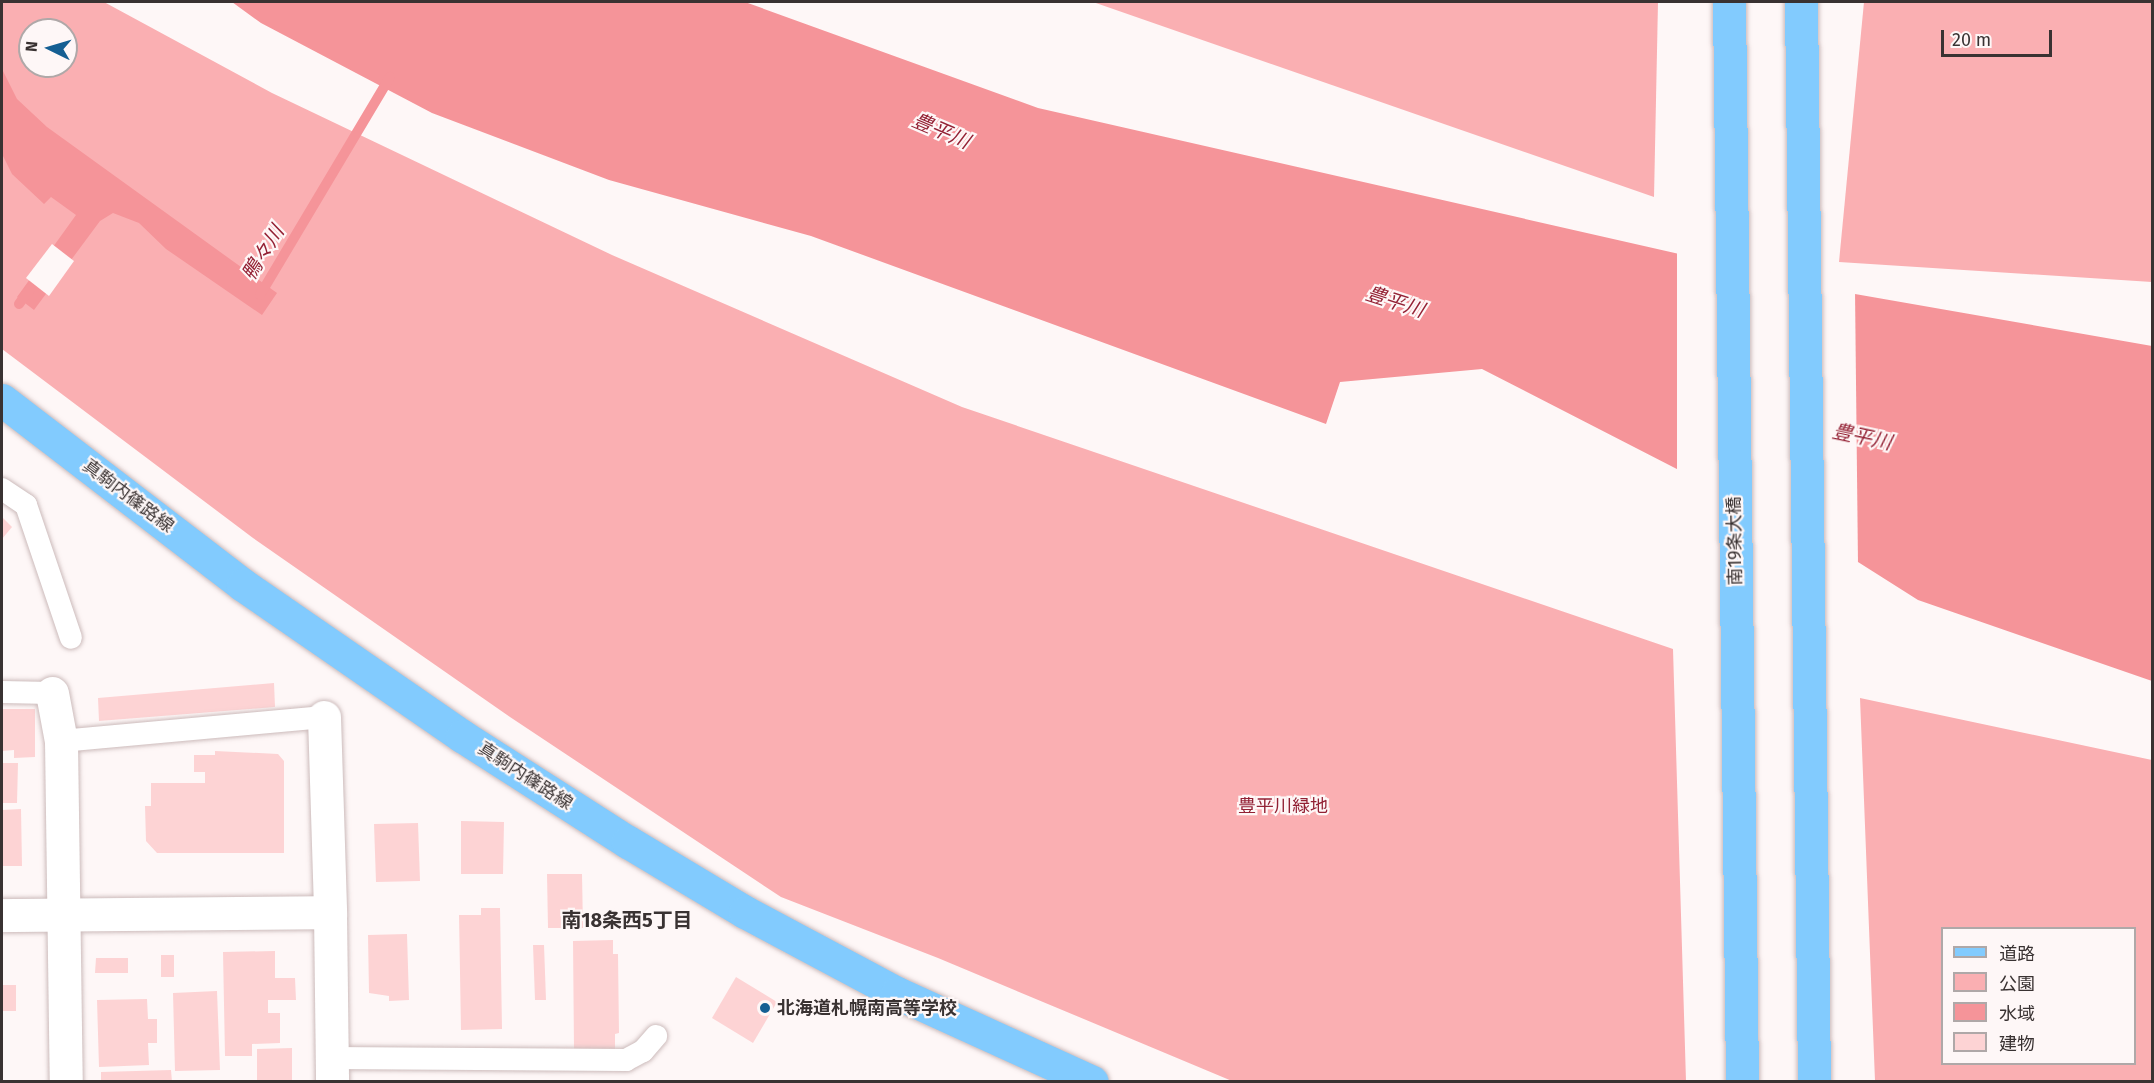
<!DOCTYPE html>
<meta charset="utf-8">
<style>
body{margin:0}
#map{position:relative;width:2154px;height:1083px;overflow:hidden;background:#fef7f7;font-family:"Fira Sans","Noto Sans JP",sans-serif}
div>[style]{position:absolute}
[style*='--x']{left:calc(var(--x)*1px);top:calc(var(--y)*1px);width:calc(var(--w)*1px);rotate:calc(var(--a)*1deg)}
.green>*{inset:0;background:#faafb2}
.water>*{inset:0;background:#f59499}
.pier>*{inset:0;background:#fef7f7}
.stream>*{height:10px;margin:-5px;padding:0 5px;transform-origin:5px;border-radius:5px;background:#f59499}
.building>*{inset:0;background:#fdd3d4}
.roads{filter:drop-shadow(0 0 2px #cbb) drop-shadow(0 0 2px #cbb)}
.lane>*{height:22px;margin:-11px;padding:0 11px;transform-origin:11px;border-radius:11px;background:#fff}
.street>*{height:33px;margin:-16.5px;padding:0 16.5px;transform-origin:16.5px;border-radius:16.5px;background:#fff}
.primary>*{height:33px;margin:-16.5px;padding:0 16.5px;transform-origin:16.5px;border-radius:16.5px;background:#82cbfe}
.dots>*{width:16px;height:16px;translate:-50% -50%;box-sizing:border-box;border:3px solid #fef7f7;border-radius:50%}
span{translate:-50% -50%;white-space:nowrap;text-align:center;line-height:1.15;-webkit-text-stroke:4.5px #fef7f7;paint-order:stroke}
.street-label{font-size:18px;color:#393232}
.park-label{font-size:18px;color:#922134}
.poi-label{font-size:18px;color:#393232;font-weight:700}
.left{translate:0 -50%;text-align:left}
.water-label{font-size:20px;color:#942235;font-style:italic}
.neighbourhood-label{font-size:20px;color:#393232;font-weight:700}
.frame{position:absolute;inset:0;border:3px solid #393232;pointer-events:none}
.legend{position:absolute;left:1941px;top:927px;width:195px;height:138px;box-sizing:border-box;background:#fef7f7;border:2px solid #afa8a8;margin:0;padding:8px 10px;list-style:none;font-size:18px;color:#393232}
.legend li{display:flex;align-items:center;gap:12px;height:30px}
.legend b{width:30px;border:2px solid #afa8a8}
.north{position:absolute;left:18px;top:18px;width:60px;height:60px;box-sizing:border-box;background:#fef7f7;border:2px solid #afa8a8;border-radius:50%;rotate:275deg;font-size:16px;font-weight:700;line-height:24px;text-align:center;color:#393232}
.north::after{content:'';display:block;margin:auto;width:21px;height:27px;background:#155f93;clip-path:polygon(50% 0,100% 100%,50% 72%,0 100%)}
.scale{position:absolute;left:1941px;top:30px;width:111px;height:27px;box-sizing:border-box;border:3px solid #393232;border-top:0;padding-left:8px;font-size:18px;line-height:21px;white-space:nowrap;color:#393232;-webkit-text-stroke:4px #fef7f7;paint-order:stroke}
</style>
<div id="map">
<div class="green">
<i style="clip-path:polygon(evenodd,2px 2px,104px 2px,272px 93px,612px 255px,962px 407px,1673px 649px,1686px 1081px,1232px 1081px,938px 958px,781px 897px,510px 717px,253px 538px,2px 349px,2px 2px,30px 30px,66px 30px,66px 66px,30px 66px,30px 30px)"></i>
<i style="clip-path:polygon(1093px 2px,1658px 2px,1654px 197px)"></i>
<i style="clip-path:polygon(1864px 2px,2152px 2px,2152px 282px,1839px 262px)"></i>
<i style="clip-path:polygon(evenodd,1860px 698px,2152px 760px,2152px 1081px,1875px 1081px,1860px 698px,2134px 928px,2134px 1064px,1942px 1064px,1942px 928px,2134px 928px)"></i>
</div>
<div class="water">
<i style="clip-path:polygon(232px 2px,745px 2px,1038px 108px,1855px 294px,2152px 346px,2152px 681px,1918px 600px,1858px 562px,1482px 369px,1340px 382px,1326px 424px,811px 236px,609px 180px,432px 113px,261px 23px)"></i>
<i style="clip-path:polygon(2px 69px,17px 99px,47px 127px,277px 293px,262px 315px,166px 249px,139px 223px,113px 213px,100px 221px,34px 310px,17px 297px,76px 215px,51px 197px,44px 204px,12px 174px,2px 154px)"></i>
</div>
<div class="pier">
<i style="clip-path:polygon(52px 244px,74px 261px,49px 296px,26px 278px)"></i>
<i style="clip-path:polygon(1677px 251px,1855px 291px,1858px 565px,1677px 472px)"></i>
</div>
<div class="stream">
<i style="--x:260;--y:295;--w:254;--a:-59.2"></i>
<i style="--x:19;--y:304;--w:19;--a:-54"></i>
</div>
<div class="building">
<i style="clip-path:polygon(2px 517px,12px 527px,2px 539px)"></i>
<i style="clip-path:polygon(274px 683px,275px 707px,99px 721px,98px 698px)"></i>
<i style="clip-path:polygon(2px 709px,35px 709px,35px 757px,14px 758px,14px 750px,2px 751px)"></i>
<i style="clip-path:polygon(215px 751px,278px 754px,284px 761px,284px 853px,157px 853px,146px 841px,145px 806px,151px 806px,151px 783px,205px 783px,205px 772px,194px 772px,194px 755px,215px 755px)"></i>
<i style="clip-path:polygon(2px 763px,18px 763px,17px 803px,2px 803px)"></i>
<i style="clip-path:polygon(21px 809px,22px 866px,2px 866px,2px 810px)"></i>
<i style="clip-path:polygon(461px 821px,504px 822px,503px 874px,461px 874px)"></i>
<i style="clip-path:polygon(418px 823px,420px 881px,376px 882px,374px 824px)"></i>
<i style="clip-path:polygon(547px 874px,582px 874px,583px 928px,548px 928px)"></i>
<i style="clip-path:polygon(481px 908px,500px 908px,502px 1029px,461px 1030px,459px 915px,481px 915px)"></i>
<i style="clip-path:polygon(407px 934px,409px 1000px,389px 1001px,389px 996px,369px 993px,368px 935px)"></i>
<i style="clip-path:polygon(613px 940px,613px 954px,618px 954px,619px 1033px,615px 1034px,615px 1049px,574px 1050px,573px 941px)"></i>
<i style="clip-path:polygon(533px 945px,544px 945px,546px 1000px,535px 1000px)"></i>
<i style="clip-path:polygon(275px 951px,275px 978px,295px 978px,296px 1000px,268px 1000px,268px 1013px,280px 1013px,280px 1043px,252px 1044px,252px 1056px,225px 1056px,223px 952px)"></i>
<i style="clip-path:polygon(161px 955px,174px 955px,174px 977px,161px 977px)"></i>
<i style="clip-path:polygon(96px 958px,128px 958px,128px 973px,95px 973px)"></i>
<i style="clip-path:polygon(736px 977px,777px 1002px,753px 1043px,712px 1018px)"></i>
<i style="clip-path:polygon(2px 985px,16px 985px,16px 1011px,2px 1011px)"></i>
<i style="clip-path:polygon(217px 991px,220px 1070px,175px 1071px,173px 993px)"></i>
<i style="clip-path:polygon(147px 999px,148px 1019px,157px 1019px,157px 1043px,148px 1043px,149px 1065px,99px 1067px,97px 1000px)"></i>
<i style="clip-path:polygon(292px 1048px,292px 1082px,257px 1082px,257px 1049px)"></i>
<i style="clip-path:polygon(171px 1070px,172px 1082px,101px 1082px,101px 1072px)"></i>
</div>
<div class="roads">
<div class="lane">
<i style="--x:2;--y:489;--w:29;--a:34"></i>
<i style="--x:26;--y:505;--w:140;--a:71.3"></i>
<i style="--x:2;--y:692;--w:50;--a:1.1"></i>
<i style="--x:61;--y:741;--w:264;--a:-5.2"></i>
<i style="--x:331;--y:1058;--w:295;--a:0.4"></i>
<i style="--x:626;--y:1060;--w:19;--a:-28"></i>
<i style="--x:643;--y:1051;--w:20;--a:-49"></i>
</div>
<div class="street">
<i style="--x:52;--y:693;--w:49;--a:79.4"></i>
<i style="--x:61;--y:741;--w:341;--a:89.2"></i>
<i style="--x:324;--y:717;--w:195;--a:88.2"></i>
<i style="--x:2;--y:915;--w:328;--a:-0.5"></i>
<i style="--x:330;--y:912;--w:170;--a:89.3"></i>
</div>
<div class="primary">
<i style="--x:1729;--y:2;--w:1080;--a:89.31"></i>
<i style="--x:1801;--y:2;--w:1080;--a:89.31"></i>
<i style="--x:2;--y:400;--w:304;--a:37.5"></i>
<i style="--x:243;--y:585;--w:266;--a:34.6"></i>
<i style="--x:462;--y:736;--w:197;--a:32.6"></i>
<i style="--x:628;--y:842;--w:136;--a:30.9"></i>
<i style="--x:745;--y:912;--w:172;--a:28.1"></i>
<i style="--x:897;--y:993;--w:214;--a:24.5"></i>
</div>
</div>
<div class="dots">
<i style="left:765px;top:1008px;background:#155f93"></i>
</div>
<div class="street-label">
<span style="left:128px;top:496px;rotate:37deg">真駒内篠路線</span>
<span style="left:1735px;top:541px;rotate:-91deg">南19条大橋</span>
<span style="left:525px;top:776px;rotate:33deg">真駒内篠路線</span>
</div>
<div class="park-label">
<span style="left:1283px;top:806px">豊平川緑地</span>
</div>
<div class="poi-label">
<span class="left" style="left:777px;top:1008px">北海道札幌南高等学校</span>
</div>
<div class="water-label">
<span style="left:941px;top:131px;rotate:23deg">豊平川</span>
<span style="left:263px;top:253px;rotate:-58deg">鴨々川</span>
<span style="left:1395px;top:302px;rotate:18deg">豊平川</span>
<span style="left:1862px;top:437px;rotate:12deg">豊平川</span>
</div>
<div class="neighbourhood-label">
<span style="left:627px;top:920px">南18条西5丁目</span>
</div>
<div class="frame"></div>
<ul class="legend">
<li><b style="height:8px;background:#82cbfe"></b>道路</li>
<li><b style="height:16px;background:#faafb2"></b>公園</li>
<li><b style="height:16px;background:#f59499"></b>水域</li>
<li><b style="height:16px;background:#fdd3d4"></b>建物</li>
</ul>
<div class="north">N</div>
<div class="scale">20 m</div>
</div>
